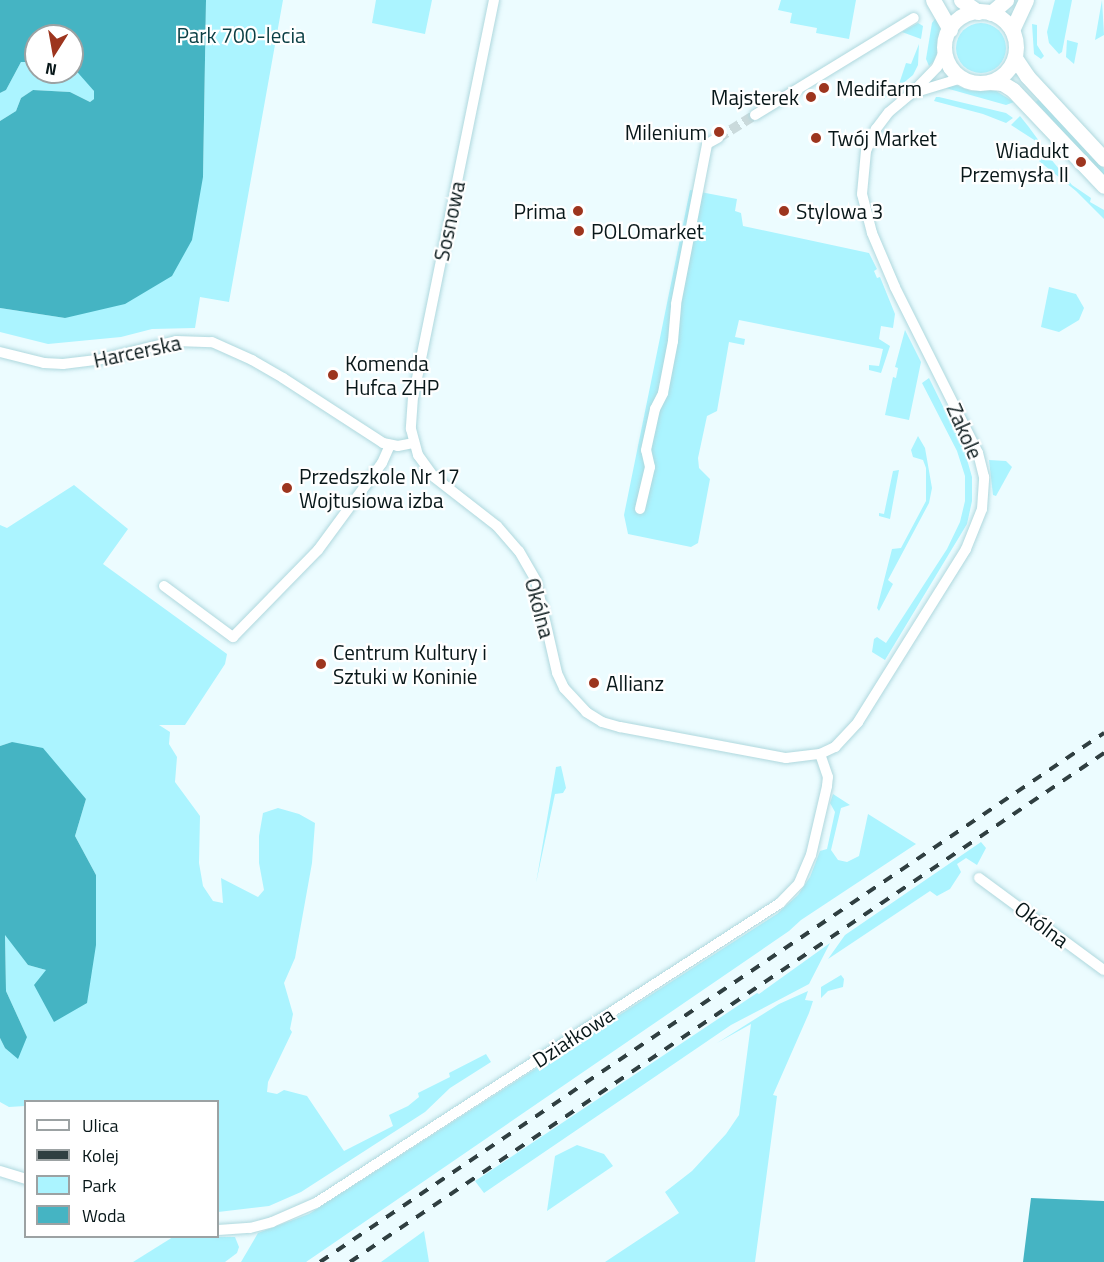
<!DOCTYPE html>
<meta charset="utf-8">
<style>
body{margin:0}
#map{position:relative;width:1104px;height:1262px;overflow:hidden;background:#ecfcff;font-family:"Titillium Web",sans-serif}
div>[style]{position:absolute}
[style*='--x']{left:calc(var(--x)*1px);top:calc(var(--y)*1px);width:calc(var(--w)*1px);rotate:calc(var(--a)*1deg)}
.green>*{inset:0;background:#abf4ff}
.round{border-radius:50%}
.water>*{inset:0;background:#45b4c3}
.street-tunnel>*{height:10px;margin-top:-5px;transform-origin:0;background:repeating-linear-gradient(90deg,#cadadc 0 10px,transparent 0 15px)}
.roads{filter:drop-shadow(0 0 2px #afd8de) drop-shadow(0 0 2px #afd8de)}
.street>*{height:10px;margin:-5px;padding:0 5px;transform-origin:5px;border-radius:5px;background:#fff}
.secondary>*{height:15px;margin:-7.5px;padding:0 7.5px;transform-origin:7.5px;border-radius:7.5px;background:#fff}
.secondary>.ring{margin:-7.5px;padding:0;box-sizing:content-box;background:none;border:15px solid #fff;border-radius:50%}
.rail>*{height:4px;margin-top:-2px;transform-origin:0;background:repeating-linear-gradient(90deg,#303f41 0 10px,transparent 0 20px)}
.dots>*{width:16px;height:16px;translate:-50% -50%;box-sizing:border-box;border:3px solid #fff;border-radius:50%}
span{translate:-50% -50%;white-space:nowrap;text-align:center;line-height:1.15;-webkit-text-stroke:4.5px #fff;paint-order:stroke}
.park-label{font-size:21px;color:#0b3f45}
.poi-label{font-size:21px;color:#081719}
.left{translate:0 -50%;text-align:left}
.right{translate:-100% -50%;text-align:right}
.street-label{font-size:21px;color:#081719}
.legend{position:absolute;left:24px;top:1100px;width:195px;height:138px;box-sizing:border-box;background:#fff;border:2px solid #9ca2a3;margin:0;padding:8px 10px;list-style:none;font-size:18px;color:#081719}
.legend li{display:flex;align-items:center;gap:12px;height:30px}
.legend b{width:30px;border:2px solid #9ca2a3}
.north{position:absolute;left:24px;top:24px;width:60px;height:60px;box-sizing:border-box;background:#fff;border:2px solid #9ca2a3;border-radius:50%;rotate:191deg;font-size:16px;font-weight:700;line-height:24px;text-align:center;color:#081719}
.north::after{content:'';display:block;margin:auto;width:21px;height:27px;background:#9d351e;clip-path:polygon(50% 0,100% 100%,50% 72%,0 100%)}
</style>
<div id="map">
<div class="green">
<i style="clip-path:polygon(206px 0,283px 0,229px 302px,200px 297px,195px 328px,152px 329px,121px 337px,48px 344px,0 332px,0 308px,65px 318px,203px 177px)"></i>
<i style="clip-path:polygon(376px 0,432px 0,425px 34px,372px 23px)"></i>
<i style="clip-path:polygon(781px 0,856px 0,849px 39px,816px 33px,817px 28px,790px 23px,792px 13px,778px 10px)"></i>
<i style="clip-path:polygon(1055px 0,1072px 0,1062px 52px,1059px 54px,1049px 43px,1047px 32px)"></i>
<i style="clip-path:polygon(1102px 0,1104px 35px,1095px 40px)"></i>
<i style="clip-path:polygon(937px 16px,940px 28px,937px 53px,934px 61px,929px 66px,926px 59px,932px 23px)"></i>
<i class="round" style="left:956px;top:23px;width:50px;height:50px"></i>
<i style="clip-path:polygon(918px 23px,923px 26px,921px 39px,902px 32px)"></i>
<i style="clip-path:polygon(1032px 24px,1037px 25px,1037px 45px,1044px 56px,1041px 59px,1034px 54px)"></i>
<i style="clip-path:polygon(1067px 40px,1078px 43px,1074px 64px,1066px 57px)"></i>
<i style="clip-path:polygon(919px 44px,918px 65px,913px 75px,884px 99px,885px 93px,890px 94px,894px 83px,899px 84px,906px 63px,911px 64px)"></i>
<i style="clip-path:polygon(28px 60px,36px 62px,36px 72px,72px 72px,72px 66px,89px 83px,94px 91px,94px 99px,90px 102px,70px 92px,33px 90px,21px 98px,16px 111px,0 121px,0 93px,6px 90px,21px 62px)"></i>
<i style="clip-path:polygon(955px 85px,971px 91px,996px 91px,1014px 102px,1006px 105px,942px 87px)"></i>
<i style="clip-path:polygon(939px 97px,1006px 113px,1013px 118px,1006px 123px,983px 114px,934px 101px,936px 97px)"></i>
<i style="clip-path:polygon(1039px 99px,1104px 169px,1104px 177px,1036px 102px)"></i>
<i style="clip-path:polygon(1020px 116px,1028px 126px,1042px 145px,1011px 125px)"></i>
<i style="clip-path:polygon(1046px 153px,1072px 185px,1091px 198px,1090px 202px,1104px 210px,1104px 219px,1076px 191px,1039px 161px)"></i>
<i style="clip-path:polygon(690px 190px,737px 199px,735px 211px,741px 213px,743px 226px,869px 253px,877px 269px,874px 271px,877px 278px,880px 277px,895px 314px,893px 328px,881px 326px,879px 339px,890px 346px,881px 373px,869px 370px,869px 365px,879px 366px,883px 349px,739px 320px,735px 337px,745px 339px,744px 345px,729px 342px,717px 411px,707px 416px,698px 458px,699px 468px,710px 479px,698px 543px,691px 547px,628px 534px,624px 515px)"></i>
<i style="clip-path:polygon(1049px 287px,1076px 294px,1084px 308px,1079px 320px,1059px 332px,1041px 327px)"></i>
<i style="clip-path:polygon(905px 330px,921px 362px,909px 420px,885px 415px,893px 377px,896px 378px,898px 368px,895px 367px)"></i>
<i style="clip-path:polygon(929px 378px,964px 449px,972px 477px,972px 501px,967px 524px,885px 660px,872px 652px,874px 639px,877px 637px,886px 643px,947px 549px,960px 522px,965px 501px,965px 476px,957px 451px,922px 383px)"></i>
<i style="clip-path:polygon(918px 436px,925px 448px,932px 488px,929px 503px,888px 580px,893px 584px,879px 611px,877px 608px,892px 549px,901px 548px,926px 501px,926px 468px,923px 460px,913px 457px,911px 450px)"></i>
<i style="clip-path:polygon(989px 460px,1006px 461px,1012px 467px,996px 496px,993px 495px)"></i>
<i style="clip-path:polygon(899px 470px,890px 519px,879px 516px,879px 513px,884px 514px,893px 471px)"></i>
<i style="clip-path:polygon(74px 485px,128px 529px,103px 564px,227px 654px,225px 664px,185px 725px,159px 725px,170px 732px,169px 744px,177px 757px,175px 782px,200px 816px,199px 863px,203px 886px,213px 901px,223px 903px,221px 878px,258px 897px,264px 890px,259px 863px,259px 836px,263px 813px,278px 808px,299px 814px,315px 823px,312px 863px,295px 958px,284px 983px,293px 1014px,290px 1029px,292px 1032px,268px 1082px,267px 1092px,277px 1094px,284px 1090px,307px 1096px,344px 1151px,393px 1126px,389px 1115px,408px 1106px,419px 1097px,418px 1093px,450px 1077px,449px 1073px,486px 1054px,491px 1062px,450px 1088px,425px 1112px,301px 1192px,269px 1206px,218px 1212px,218px 1102px,26px 1102px,25px 1106px,9px 1107px,0 1102px,0 1038px,5px 1048px,27px 1037px,6px 991px,5px 934px,28px 965px,46px 970px,54px 1022px,96px 875px,75px 836px,86px 799px,12px 742px,0 746px,0 525px,7px 528px)"></i>
<i style="clip-path:polygon(561px 766px,566px 788px,563px 793px,555px 794px,536px 883px,556px 767px)"></i>
<i style="clip-path:polygon(833px 794px,850px 805px,841px 808px,831px 850px,838px 860px,847px 862px,859px 856px,868px 814px,916px 844px,801px 920px,789px 931px,306px 1262px,241px 1262px,258px 1233px,309px 1214px,777px 914px,798px 895px,810px 877px,820px 851px,827px 849px,835px 812px,830px 803px)"></i>
<i style="clip-path:polygon(981px 842px,986px 848px,977px 865px,966px 858px,957px 864px,961px 872px,950px 889px,937px 896px,930px 891px,828px 959px,845px 935px)"></i>
<i style="clip-path:polygon(830px 943px,809px 984px,731px 1025px,484px 1193px,475px 1181px,757px 993px,759px 994px)"></i>
<i style="clip-path:polygon(841px 975px,844px 979px,843px 987px,828px 991px,821px 998px,821px 987px)"></i>
<i style="clip-path:polygon(808px 991px,805px 1000px,813px 1001px,809px 1013px,773px 1095px,777px 1096px,755px 1262px,605px 1262px,679px 1213px,665px 1192px,692px 1171px,726px 1134px,739px 1115px,751px 1024px,717px 1043px,779px 1004px)"></i>
<i style="clip-path:polygon(577px 1145px,604px 1154px,613px 1166px,547px 1211px,555px 1156px)"></i>
<i style="clip-path:polygon(424px 1231px,429px 1262px,381px 1262px)"></i>
<i style="clip-path:polygon(173px 1237px,235px 1237px,239px 1247px,237px 1253px,225px 1262px,133px 1262px)"></i>
</div>
<div class="water">
<i style="clip-path:polygon(0 0,206px 0,203px 177px,192px 240px,172px 276px,125px 304px,65px 318px,0 308px,0 121px,16px 111px,21px 98px,33px 90px,70px 92px,90px 102px,94px 99px,94px 91px,72px 66px,72px 36px,36px 36px,36px 62px,21px 62px,6px 90px,0 93px)"></i>
<i style="clip-path:polygon(12px 742px,43px 748px,86px 799px,75px 836px,96px 875px,96px 945px,87px 1003px,54px 1022px,34px 985px,46px 970px,28px 965px,5px 935px,6px 991px,27px 1037px,18px 1059px,5px 1048px,0 1038px,0 746px)"></i>
<i style="clip-path:polygon(1031px 1198px,1104px 1201px,1104px 1262px,1023px 1262px)"></i>
</div>
<div class="street-tunnel">
<i style="--x:718;--y:138;--w:44;--a:-31.9"></i>
</div>
<div class="roads">
<div class="street">
<i style="--x:494;--y:0;--w:405;--a:101.5"></i>
<i style="--x:413;--y:397;--w:32;--a:94"></i>
<i style="--x:411;--y:429;--w:27;--a:75"></i>
<i style="--x:418;--y:455;--w:27;--a:54"></i>
<i style="--x:434;--y:477;--w:80;--a:37.9"></i>
<i style="--x:497;--y:526;--w:33;--a:49"></i>
<i style="--x:519;--y:551;--w:34;--a:60"></i>
<i style="--x:536;--y:581;--w:94;--a:77.1"></i>
<i style="--x:557;--y:673;--w:17;--a:65"></i>
<i style="--x:564;--y:688;--w:33;--a:47"></i>
<i style="--x:586;--y:712;--w:19;--a:32"></i>
<i style="--x:602;--y:722;--w:19;--a:16"></i>
<i style="--x:620;--y:727;--w:169;--a:10.6"></i>
<i style="--x:786;--y:758;--w:34;--a:-7"></i>
<i style="--x:820;--y:754;--w:17;--a:-25"></i>
<i style="--x:835;--y:747;--w:34;--a:-47"></i>
<i style="--x:858;--y:722;--w:204;--a:-58"></i>
<i style="--x:966;--y:549;--w:43;--a:-68.2"></i>
<i style="--x:982;--y:509;--w:32;--a:-86"></i>
<i style="--x:984;--y:477;--w:25;--a:-104"></i>
<i style="--x:978;--y:453;--w:186;--a:-116.6"></i>
<i style="--x:895;--y:287;--w:59;--a:-113.1"></i>
<i style="--x:872;--y:233;--w:40;--a:-104.4"></i>
<i style="--x:862;--y:194;--w:43;--a:-84.7"></i>
<i style="--x:866;--y:151;--w:24;--a:-66"></i>
<i style="--x:876;--y:129;--w:21;--a:-53"></i>
<i style="--x:889;--y:112;--w:30;--a:-40"></i>
<i style="--x:912;--y:93;--w:36;--a:-46"></i>
<i style="--x:937;--y:67;--w:20;--a:-66"></i>
<i style="--x:916;--y:92;--w:48;--a:-16.9"></i>
<i style="--x:755;--y:115;--w:186;--a:-31.4"></i>
<i style="--x:0;--y:352;--w:45;--a:14"></i>
<i style="--x:44;--y:363;--w:19;--a:3"></i>
<i style="--x:63;--y:364;--w:38;--a:-7"></i>
<i style="--x:101;--y:359;--w:77;--a:-13.5"></i>
<i style="--x:176;--y:341;--w:36;--a:2"></i>
<i style="--x:212;--y:342;--w:44;--a:24.2"></i>
<i style="--x:252;--y:360;--w:36;--a:30"></i>
<i style="--x:283;--y:378;--w:119;--a:33"></i>
<i style="--x:383;--y:443;--w:15;--a:11"></i>
<i style="--x:398;--y:446;--w:15;--a:-11"></i>
<i style="--x:640;--y:509;--w:43;--a:-76.6"></i>
<i style="--x:650;--y:467;--w:17;--a:-103"></i>
<i style="--x:646;--y:450;--w:42;--a:-77.6"></i>
<i style="--x:655;--y:409;--w:18;--a:-63"></i>
<i style="--x:663;--y:393;--w:53;--a:-79.1"></i>
<i style="--x:673;--y:341;--w:37;--a:-85"></i>
<i style="--x:676;--y:304;--w:163;--a:-79"></i>
<i style="--x:707;--y:144;--w:13;--a:-29"></i>
<i style="--x:164;--y:586;--w:86;--a:36.5"></i>
<i style="--x:233;--y:637;--w:122;--a:-45.7"></i>
<i style="--x:318;--y:550;--w:108;--a:-53.7"></i>
<i style="--x:382;--y:463;--w:20;--a:-66"></i>
<i style="--x:979;--y:878;--w:155;--a:36.4"></i>
<i style="--x:0;--y:1171;--w:27;--a:17"></i>
<i style="--x:218;--y:1230;--w:32;--a:-4"></i>
<i style="--x:250;--y:1228;--w:23;--a:-15"></i>
<i style="--x:272;--y:1222;--w:48;--a:-23.4"></i>
<i style="--x:316;--y:1203;--w:553;--a:-32.88"></i>
<i style="--x:780;--y:903;--w:28;--a:-46"></i>
<i style="--x:799;--y:883;--w:30;--a:-67"></i>
<i style="--x:811;--y:855;--w:71;--a:-76.9"></i>
<i style="--x:827;--y:786;--w:9;--a:-84"></i>
<i style="--x:828;--y:777;--w:24;--a:-109"></i>
</div>
<div class="secondary">
<i style="--x:933;--y:0;--w:34;--a:60"></i>
<i style="--x:961;--y:0;--w:21;--a:35"></i>
<i class="ring" style="left:944px;top:11px;width:57px;height:57px"></i>
<i style="--x:991;--y:13;--w:20;--a:-41"></i>
<i style="--x:1012;--y:30;--w:33;--a:-65"></i>
<i style="--x:1015;--y:58;--w:22;--a:56"></i>
<i style="--x:1027;--y:76;--w:113;--a:47.1"></i>
<i style="--x:991;--y:82;--w:11;--a:5"></i>
<i style="--x:1002;--y:83;--w:13;--a:32"></i>
<i style="--x:1013;--y:90;--w:132;--a:46.5"></i>
</div>
</div>
<div class="rail">
<i style="--x:320;--y:1262;--w:946;--a:-34.01"></i>
<i style="--x:350;--y:1262;--w:910;--a:-34.02"></i>
</div>
<div class="dots">
<i style="left:824px;top:88px;background:#9d351e"></i>
<i style="left:811px;top:97px;background:#9d351e"></i>
<i style="left:719px;top:132px;background:#9d351e"></i>
<i style="left:816px;top:138px;background:#9d351e"></i>
<i style="left:1081px;top:162px;background:#9d351e"></i>
<i style="left:578px;top:211px;background:#9d351e"></i>
<i style="left:784px;top:211px;background:#9d351e"></i>
<i style="left:579px;top:231px;background:#9d351e"></i>
<i style="left:333px;top:375px;background:#9d351e"></i>
<i style="left:287px;top:488px;background:#9d351e"></i>
<i style="left:321px;top:664px;background:#9d351e"></i>
<i style="left:594px;top:683px;background:#9d351e"></i>
</div>
<div class="park-label">
<span style="left:241px;top:35px">Park 700-lecia</span>
</div>
<div class="poi-label">
<span class="left" style="left:836px;top:88px">Medifarm</span>
<span class="right" style="left:799px;top:97px">Majsterek</span>
<span class="right" style="left:707px;top:132px">Milenium</span>
<span class="left" style="left:828px;top:138px">Twój Market</span>
<span class="right" style="left:1069px;top:162px">Wiadukt<br>Przemysła II</span>
<span class="right" style="left:566px;top:211px">Prima</span>
<span class="left" style="left:796px;top:211px">Stylowa 3</span>
<span class="left" style="left:591px;top:231px">POLOmarket</span>
<span class="left" style="left:345px;top:375px">Komenda<br>Hufca ZHP</span>
<span class="left" style="left:299px;top:488px">Przedszkole Nr 17<br>Wojtusiowa izba</span>
<span class="left" style="left:333px;top:664px">Centrum Kultury i<br>Sztuki w Koninie</span>
<span class="left" style="left:606px;top:683px">Allianz</span>
</div>
<div class="street-label">
<span style="left:449px;top:221px;rotate:-78deg">Sosnowa</span>
<span style="left:137px;top:351px;rotate:-12deg">Harcerska</span>
<span style="left:965px;top:431px;rotate:66deg">Zakole</span>
<span style="left:540px;top:608px;rotate:75deg">Okólna</span>
<span style="left:1042px;top:924px;rotate:37deg">Okólna</span>
<span style="left:573px;top:1037px;rotate:-33deg">Działkowa</span>
</div>
<ul class="legend">
<li><b style="height:8px;background:#fff"></b>Ulica</li>
<li><b style="height:8px;background:#303f41"></b>Kolej</li>
<li><b style="height:16px;background:#abf4ff"></b>Park</li>
<li><b style="height:16px;background:#45b4c3"></b>Woda</li>
</ul>
<div class="north">N</div>
</div>
